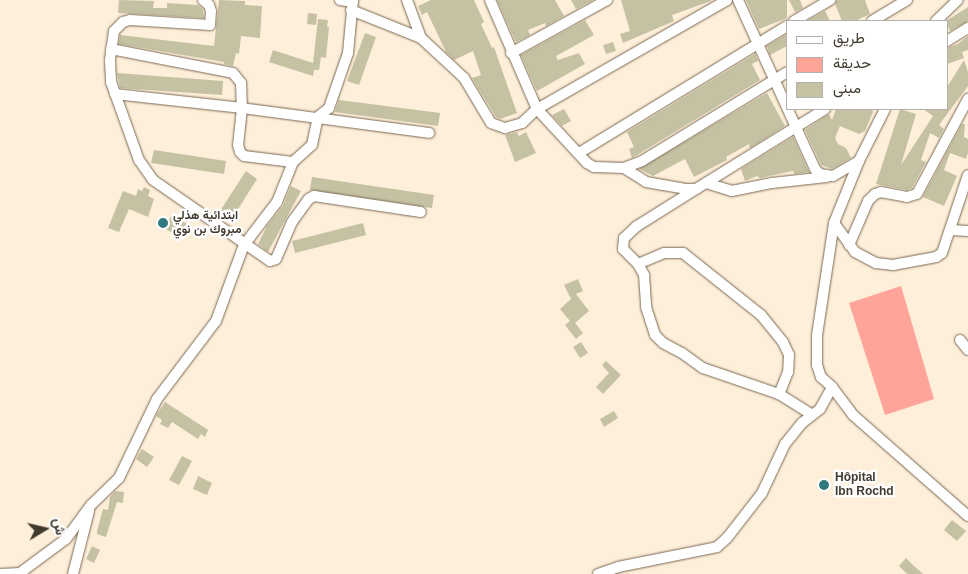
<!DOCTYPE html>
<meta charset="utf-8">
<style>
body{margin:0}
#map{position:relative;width:968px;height:574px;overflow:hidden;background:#feefda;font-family:Helvetica,Vazirmatn,sans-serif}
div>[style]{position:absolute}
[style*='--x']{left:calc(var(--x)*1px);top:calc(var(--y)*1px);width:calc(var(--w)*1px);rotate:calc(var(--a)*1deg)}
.green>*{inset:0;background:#fea498}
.building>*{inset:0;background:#c5c1a3}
.roads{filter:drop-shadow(0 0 1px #796851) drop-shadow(0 0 1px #796851)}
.minor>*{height:10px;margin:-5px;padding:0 5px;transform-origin:5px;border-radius:5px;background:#fff}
.dots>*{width:14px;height:14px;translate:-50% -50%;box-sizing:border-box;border:2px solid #fff;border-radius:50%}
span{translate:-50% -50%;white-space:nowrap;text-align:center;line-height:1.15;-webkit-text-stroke:4.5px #fff;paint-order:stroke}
.poi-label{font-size:12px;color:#413a2f;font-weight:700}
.left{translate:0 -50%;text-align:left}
.legend{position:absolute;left:786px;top:20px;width:162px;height:90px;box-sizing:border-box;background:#fff;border:1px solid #b3b0ac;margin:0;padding:6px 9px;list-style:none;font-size:15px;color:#413a2f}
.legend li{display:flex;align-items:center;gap:10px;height:25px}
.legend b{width:25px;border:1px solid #b3b0ac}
.north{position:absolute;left:20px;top:504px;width:50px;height:50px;-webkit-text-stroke:4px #fff;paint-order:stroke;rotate:81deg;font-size:14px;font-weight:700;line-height:20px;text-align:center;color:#413a2f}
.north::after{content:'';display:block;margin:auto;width:18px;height:22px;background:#413a2f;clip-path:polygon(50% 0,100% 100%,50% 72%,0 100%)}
</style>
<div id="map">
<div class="green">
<i style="clip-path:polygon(901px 286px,934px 399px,885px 415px,849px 303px)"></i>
</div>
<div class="building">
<i style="clip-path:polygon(119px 0,154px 1px,153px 8px,167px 8px,167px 3px,198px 5px,203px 9px,204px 18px,118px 13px)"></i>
<i style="clip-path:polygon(219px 0,245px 1px,245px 5px,262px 6px,260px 38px,241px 36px,239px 54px,236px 53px,233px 66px,224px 64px,224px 62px,119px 44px,120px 35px,214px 46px)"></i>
<i style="clip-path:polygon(431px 0,474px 0,484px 22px,481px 24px,492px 48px,494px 47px,517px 113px,500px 119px,496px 117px,472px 78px,481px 75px,473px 51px,454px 60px,446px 52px,427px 12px,422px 15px,418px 6px)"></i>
<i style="clip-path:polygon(497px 0,555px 0,564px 16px,546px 26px,545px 23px,528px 30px,530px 35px,516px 42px)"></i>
<i style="clip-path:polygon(571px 0,593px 0,576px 9px)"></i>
<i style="clip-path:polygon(621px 0,711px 0,711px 1px,672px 15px,674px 21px,623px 43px,620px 34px,630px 31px)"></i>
<i style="clip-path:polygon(746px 0,787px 0,787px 18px,759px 29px)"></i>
<i style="clip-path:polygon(789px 0,800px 0,803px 8px,795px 12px)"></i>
<i style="clip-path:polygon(837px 0,865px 0,870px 14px,855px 21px,842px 21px,835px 4px)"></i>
<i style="clip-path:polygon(968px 7px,968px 21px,950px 31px,946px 21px)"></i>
<i style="clip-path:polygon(825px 11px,830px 21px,807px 21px)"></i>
<i style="clip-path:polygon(308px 13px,317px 14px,316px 25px,307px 24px)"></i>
<i style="clip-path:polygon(318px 19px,328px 20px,327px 27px,329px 27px,326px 58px,321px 57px,319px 70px,314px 70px,313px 76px,269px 62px,273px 50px,313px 63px)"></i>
<i style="clip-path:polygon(585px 20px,594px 35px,556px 56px,558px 60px,579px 53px,585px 64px,537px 91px,521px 55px)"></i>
<i style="clip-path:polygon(365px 33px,376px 37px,359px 85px,347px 81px)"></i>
<i style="clip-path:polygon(787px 34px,787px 46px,770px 55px,767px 46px)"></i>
<i style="clip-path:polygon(968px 36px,968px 50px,962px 52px,964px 58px,947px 64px,947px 48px,958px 44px)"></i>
<i style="clip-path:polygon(613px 42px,616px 51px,606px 54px,603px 45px)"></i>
<i style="clip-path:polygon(755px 54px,758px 61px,752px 64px,760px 80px,632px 158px,629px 149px,634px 147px,627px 132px)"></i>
<i style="clip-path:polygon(964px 60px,968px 72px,968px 86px,939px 125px,944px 129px,939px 138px,930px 133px,921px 160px,926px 162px,912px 188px,907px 190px,876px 184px,900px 109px,916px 114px,901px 165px,933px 116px,923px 109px,947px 109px,947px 87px)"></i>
<i style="clip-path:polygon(117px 73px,223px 81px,222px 95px,120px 88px)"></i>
<i style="clip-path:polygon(767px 93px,785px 126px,750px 148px,749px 144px,726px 157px,727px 160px,694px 177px,685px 159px,653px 176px,639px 169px)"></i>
<i style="clip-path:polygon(339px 100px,440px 113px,438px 126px,335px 112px)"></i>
<i style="clip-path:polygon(564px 109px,571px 121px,562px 126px,552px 115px)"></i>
<i style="clip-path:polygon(836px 109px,872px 109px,873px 112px,865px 131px,859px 134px,840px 126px,835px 138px,838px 144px,846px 148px,851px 158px,832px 169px,821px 165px,805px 130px,829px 114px,832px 120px)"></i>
<i style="clip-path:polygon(962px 124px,965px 124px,964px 137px,968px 139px,968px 153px,966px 159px,950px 153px,944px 170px,957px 176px,944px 206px,923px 197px)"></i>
<i style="clip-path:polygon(517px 132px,519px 136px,526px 132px,536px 153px,515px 162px,505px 135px)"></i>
<i style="clip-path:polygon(793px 137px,809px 172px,795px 174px,793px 171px,760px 178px,757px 176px,745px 181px,741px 169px)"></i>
<i style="clip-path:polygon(154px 150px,226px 161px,224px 174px,151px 163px)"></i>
<i style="clip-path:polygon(246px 171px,257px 179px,232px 219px,220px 211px)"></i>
<i style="clip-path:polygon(312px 177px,434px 195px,432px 208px,310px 190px)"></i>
<i style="clip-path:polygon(291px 186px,301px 191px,268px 252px,258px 244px,267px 226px,283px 206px)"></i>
<i style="clip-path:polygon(144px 187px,150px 190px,148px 196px,154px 199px,148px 217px,129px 209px,119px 232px,108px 228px,123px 191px,136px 196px,138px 189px,142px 191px)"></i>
<i style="clip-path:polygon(172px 215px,187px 224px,179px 237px,164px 228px)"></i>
<i style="clip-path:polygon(363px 223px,366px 235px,295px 253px,292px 241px)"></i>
<i style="clip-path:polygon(578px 279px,583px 291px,576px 294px,589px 311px,575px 323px,583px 333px,576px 339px,565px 325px,570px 321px,560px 309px,571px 299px,564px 285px)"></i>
<i style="clip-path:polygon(581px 342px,588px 353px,580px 358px,573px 347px)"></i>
<i style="clip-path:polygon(606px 361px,621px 375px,603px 394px,596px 387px,609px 373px,602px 365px)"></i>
<i style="clip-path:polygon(165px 402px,208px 430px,205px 437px,201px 434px,198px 439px,172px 422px,168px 428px,160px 424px,162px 420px,156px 416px)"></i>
<i style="clip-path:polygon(614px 411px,618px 418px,604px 427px,600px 419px)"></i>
<i style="clip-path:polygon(142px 449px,154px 457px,147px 467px,136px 459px)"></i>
<i style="clip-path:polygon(182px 456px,192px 461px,179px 485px,169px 480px)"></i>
<i style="clip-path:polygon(198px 476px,212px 483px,207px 495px,193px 489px)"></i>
<i style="clip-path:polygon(115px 491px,124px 492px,123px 503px,117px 502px,106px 537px,97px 534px,97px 531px,103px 509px,108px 510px,110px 497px)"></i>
<i style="clip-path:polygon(952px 520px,966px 531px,957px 541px,944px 530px)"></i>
<i style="clip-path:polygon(92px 546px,100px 550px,94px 563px,86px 559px)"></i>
<i style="clip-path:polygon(906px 558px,913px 565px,923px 574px,907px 574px,899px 566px)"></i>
</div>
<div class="roads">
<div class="minor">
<i style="--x:203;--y:0;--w:8;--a:40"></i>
<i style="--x:209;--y:5;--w:6;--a:72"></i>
<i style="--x:211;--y:11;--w:14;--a:94"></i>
<i style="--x:210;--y:25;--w:80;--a:-176.4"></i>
<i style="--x:130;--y:20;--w:7;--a:164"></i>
<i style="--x:123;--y:22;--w:13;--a:135"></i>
<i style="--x:114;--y:31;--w:30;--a:98"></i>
<i style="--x:110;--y:61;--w:21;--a:87"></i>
<i style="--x:111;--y:82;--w:83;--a:70.3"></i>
<i style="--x:139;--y:160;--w:24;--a:55"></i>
<i style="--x:153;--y:180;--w:142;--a:34.7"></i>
<i style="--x:270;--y:261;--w:6;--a:-18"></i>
<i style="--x:276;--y:259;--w:40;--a:-66.6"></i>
<i style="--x:292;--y:222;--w:29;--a:-54"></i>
<i style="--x:309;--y:199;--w:6;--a:-31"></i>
<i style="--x:314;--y:196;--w:108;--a:8.5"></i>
<i style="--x:340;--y:0;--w:13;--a:9"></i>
<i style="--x:407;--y:0;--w:40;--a:69.8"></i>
<i style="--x:490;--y:0;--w:119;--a:66.7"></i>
<i style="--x:537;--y:109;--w:74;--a:47.2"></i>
<i style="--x:587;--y:163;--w:8;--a:30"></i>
<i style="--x:594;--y:167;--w:30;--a:2"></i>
<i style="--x:624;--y:168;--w:19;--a:-21"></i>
<i style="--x:642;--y:161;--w:170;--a:-31.5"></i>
<i style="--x:738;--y:0;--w:186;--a:65.5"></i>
<i style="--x:815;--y:169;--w:7;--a:45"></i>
<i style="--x:820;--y:174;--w:13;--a:9"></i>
<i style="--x:833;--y:176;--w:30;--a:-30"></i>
<i style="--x:351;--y:10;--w:75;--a:21.8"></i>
<i style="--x:421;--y:38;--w:59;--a:42.9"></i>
<i style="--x:464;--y:78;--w:52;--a:59"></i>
<i style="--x:491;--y:123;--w:15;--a:20"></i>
<i style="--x:505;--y:128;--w:18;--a:-16"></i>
<i style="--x:522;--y:123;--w:21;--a:-43"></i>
<i style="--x:537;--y:109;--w:219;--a:-29.8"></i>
<i style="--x:794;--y:21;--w:42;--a:-30.3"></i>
<i style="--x:872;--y:21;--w:41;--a:-31"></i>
<i style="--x:936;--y:21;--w:30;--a:-44"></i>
<i style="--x:947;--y:41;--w:25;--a:-32"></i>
<i style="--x:111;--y:49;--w:124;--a:11.1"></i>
<i style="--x:233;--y:73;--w:13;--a:51"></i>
<i style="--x:241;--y:83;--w:25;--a:88"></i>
<i style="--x:242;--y:108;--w:37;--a:96"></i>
<i style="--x:238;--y:145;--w:7;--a:74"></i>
<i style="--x:240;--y:152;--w:6;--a:45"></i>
<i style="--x:244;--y:156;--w:49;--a:7"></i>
<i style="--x:511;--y:53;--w:110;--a:-28.9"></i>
<i style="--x:115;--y:94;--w:128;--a:6.3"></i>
<i style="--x:242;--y:108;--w:189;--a:7.6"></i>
<i style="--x:885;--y:109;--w:58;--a:116.6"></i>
<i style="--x:859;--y:161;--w:67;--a:112"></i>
<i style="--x:834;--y:223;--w:113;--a:98.6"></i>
<i style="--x:817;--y:335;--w:30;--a:90"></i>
<i style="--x:817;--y:365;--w:13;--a:72"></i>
<i style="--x:821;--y:377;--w:15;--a:42"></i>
<i style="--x:832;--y:387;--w:35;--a:53"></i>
<i style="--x:853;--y:415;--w:153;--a:41.3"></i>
<i style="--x:579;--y:153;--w:244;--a:-31.4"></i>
<i style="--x:624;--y:168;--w:26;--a:32"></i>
<i style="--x:646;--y:182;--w:40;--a:10"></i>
<i style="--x:685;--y:189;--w:11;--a:0"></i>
<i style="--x:696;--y:189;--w:152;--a:-31.8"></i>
<i style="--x:706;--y:183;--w:27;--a:17"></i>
<i style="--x:732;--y:191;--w:41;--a:-11.3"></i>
<i style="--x:772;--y:183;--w:55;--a:-6.2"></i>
<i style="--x:696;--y:189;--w:70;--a:147.9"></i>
<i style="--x:637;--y:226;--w:18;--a:137"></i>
<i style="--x:624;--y:238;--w:11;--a:95"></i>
<i style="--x:623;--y:249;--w:21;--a:45"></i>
<i style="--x:638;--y:264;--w:13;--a:61"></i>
<i style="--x:644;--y:275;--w:32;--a:86"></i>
<i style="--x:646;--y:307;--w:29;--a:72"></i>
<i style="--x:655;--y:335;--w:11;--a:45"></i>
<i style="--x:663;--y:343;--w:21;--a:28"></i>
<i style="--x:682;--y:353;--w:26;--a:36"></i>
<i style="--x:703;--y:368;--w:80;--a:18.9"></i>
<i style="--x:779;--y:394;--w:39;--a:32"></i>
<i style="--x:834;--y:223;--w:36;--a:54"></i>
<i style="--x:855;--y:252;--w:24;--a:28"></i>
<i style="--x:876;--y:263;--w:17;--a:7"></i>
<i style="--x:893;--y:265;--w:44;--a:-10.5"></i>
<i style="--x:936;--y:257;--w:7;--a:-34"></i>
<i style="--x:942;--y:253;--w:82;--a:-71.6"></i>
<i style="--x:951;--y:230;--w:17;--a:3"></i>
<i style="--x:849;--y:245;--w:48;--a:-66.6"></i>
<i style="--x:868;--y:201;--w:10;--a:-45"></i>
<i style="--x:875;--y:194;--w:6;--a:-18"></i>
<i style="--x:881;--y:192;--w:26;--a:11"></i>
<i style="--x:907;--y:197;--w:10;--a:-17"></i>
<i style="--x:917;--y:194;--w:108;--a:-61.8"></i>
<i style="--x:638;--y:264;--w:28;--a:-23"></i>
<i style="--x:664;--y:253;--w:19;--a:0"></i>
<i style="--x:683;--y:253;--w:100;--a:38.5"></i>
<i style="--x:761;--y:315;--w:35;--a:51"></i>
<i style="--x:783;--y:342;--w:14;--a:65"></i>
<i style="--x:789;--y:355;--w:17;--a:93"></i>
<i style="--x:788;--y:372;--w:24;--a:112"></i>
<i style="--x:960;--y:340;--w:13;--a:51"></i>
<i style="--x:1;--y:574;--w:19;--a:-3"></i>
<i style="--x:20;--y:573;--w:57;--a:-36.5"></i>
<i style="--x:66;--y:539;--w:42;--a:-53.7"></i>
<i style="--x:91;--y:505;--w:39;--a:-44"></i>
<i style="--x:119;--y:478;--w:88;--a:-64.3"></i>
<i style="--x:157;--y:399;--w:98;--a:-52.9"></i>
<i style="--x:216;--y:321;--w:81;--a:-69.8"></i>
<i style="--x:244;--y:245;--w:54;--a:-52.5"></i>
<i style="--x:277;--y:202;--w:43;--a:-68.2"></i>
<i style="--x:293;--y:162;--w:25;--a:-42"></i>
<i style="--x:312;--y:145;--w:29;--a:-78"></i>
<i style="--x:318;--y:117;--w:14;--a:-39"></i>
<i style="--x:329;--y:108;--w:58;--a:-70.9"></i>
<i style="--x:348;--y:53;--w:53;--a:-84.6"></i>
<i style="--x:73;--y:574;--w:65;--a:-75.7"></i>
<i style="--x:598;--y:574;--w:21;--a:-19"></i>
<i style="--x:618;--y:567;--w:101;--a:-11.4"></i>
<i style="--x:717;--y:547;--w:13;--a:-42"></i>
<i style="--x:727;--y:538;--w:57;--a:-52.1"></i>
<i style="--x:762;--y:493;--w:54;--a:-64.9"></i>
<i style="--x:785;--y:444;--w:27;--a:-51"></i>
<i style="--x:802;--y:423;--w:23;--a:-38"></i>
<i style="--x:820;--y:409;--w:25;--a:-61"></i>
</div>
</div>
<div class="dots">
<i style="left:163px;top:223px;background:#30797c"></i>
<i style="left:824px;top:485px;background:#30797c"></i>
</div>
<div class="poi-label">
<span class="left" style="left:173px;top:223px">ابتدائية هذلي<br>مبروك بن نوي</span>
<span class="left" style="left:835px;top:485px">Hôpital<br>Ibn Rochd</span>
</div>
<ul class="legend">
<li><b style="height:6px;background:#fff"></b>طريق</li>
<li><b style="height:14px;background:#fea498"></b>حديقة</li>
<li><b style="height:14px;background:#c5c1a3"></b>مبنى</li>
</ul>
<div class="north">ش</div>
</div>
